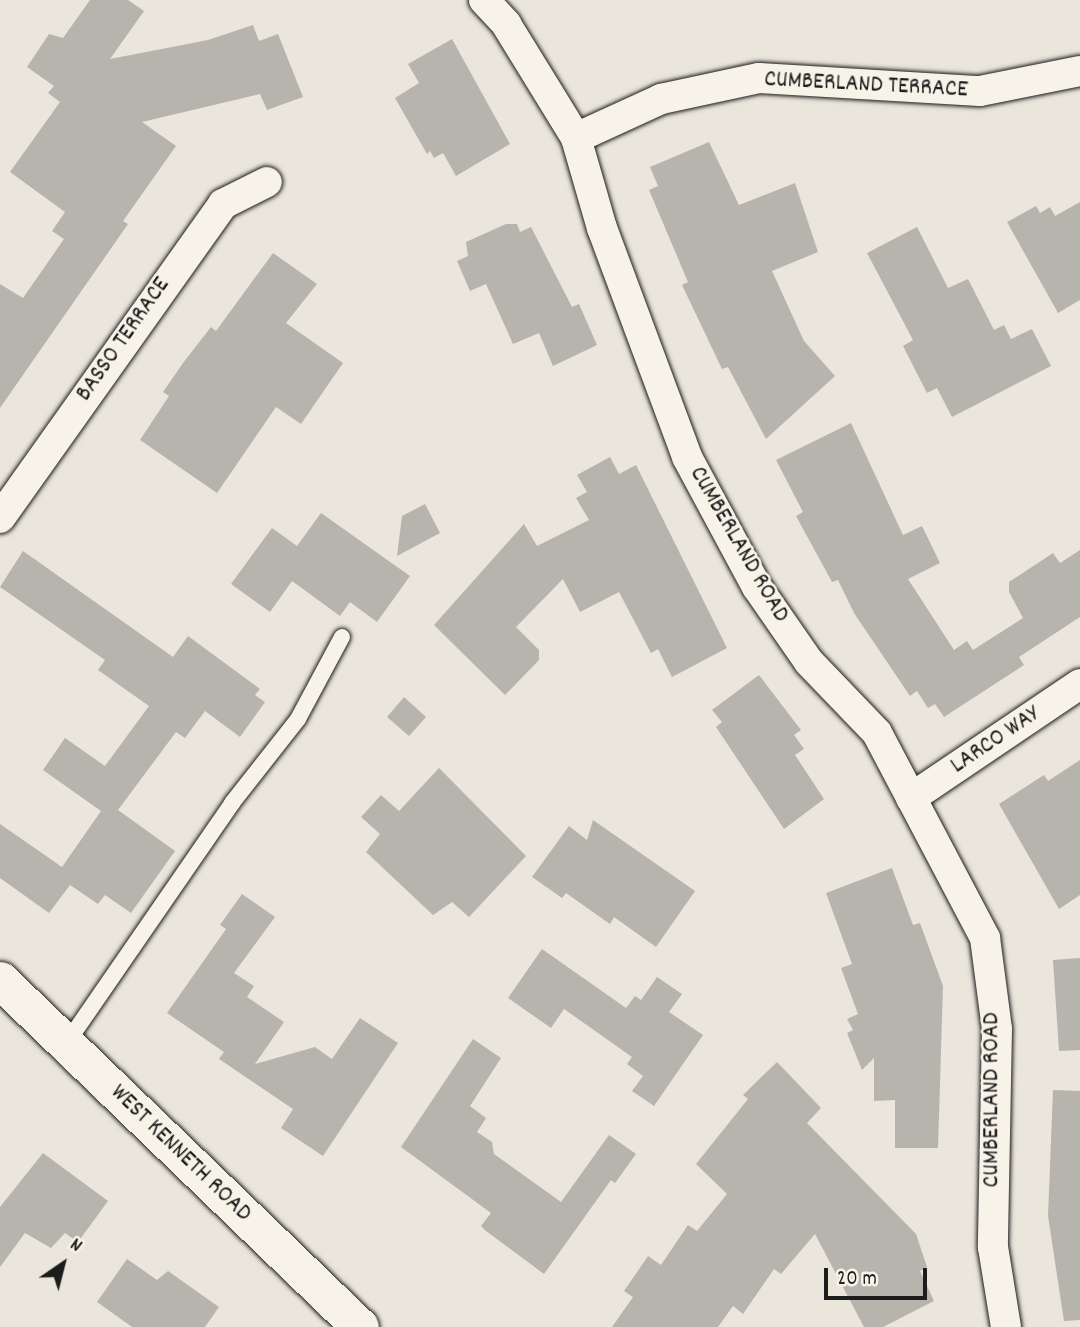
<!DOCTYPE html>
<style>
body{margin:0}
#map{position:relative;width:1080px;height:1327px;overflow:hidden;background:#eae6dc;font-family:Dekko,sans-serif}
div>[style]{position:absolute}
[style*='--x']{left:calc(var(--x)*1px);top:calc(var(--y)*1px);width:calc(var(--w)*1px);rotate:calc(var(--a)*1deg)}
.building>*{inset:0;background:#b6b4ac}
.roads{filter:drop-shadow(0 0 2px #1c1c1c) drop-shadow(0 0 2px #1c1c1c)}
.service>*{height:16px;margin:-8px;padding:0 8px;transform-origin:8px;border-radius:8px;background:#f7f3e8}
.minor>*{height:30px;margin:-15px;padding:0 15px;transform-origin:15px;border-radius:15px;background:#f7f3e8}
.tertiary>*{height:37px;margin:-18.5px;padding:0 18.5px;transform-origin:18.5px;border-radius:18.5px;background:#f7f3e8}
span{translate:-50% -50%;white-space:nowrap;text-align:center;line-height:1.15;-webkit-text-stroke:5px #f7f3e8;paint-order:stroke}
.street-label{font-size:24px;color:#1c1c1c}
.north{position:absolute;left:28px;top:1229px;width:70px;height:70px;-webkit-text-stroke:5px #f7f3e8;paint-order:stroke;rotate:35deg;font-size:19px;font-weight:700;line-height:28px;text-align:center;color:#1c1c1c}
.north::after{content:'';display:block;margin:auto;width:24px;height:32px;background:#1c1c1c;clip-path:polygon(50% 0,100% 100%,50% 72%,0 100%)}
.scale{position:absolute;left:824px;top:1268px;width:103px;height:32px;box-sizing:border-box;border:4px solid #1c1c1c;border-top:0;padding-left:9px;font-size:21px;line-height:24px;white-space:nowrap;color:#1c1c1c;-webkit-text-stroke:5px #f7f3e8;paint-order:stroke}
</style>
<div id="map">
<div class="building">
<i style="clip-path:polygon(90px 0,128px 0,144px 11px,110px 59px,208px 40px,253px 25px,259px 41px,278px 34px,303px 97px,267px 110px,260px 94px,142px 122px,176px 146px,123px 221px,128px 224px,0 408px,0 284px,23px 298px,64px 239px,52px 231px,65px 212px,10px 172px,60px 102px,48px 93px,54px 86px,27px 67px,49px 34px,63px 38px)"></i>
<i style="clip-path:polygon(452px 39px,510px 144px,456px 176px,443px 153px,434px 158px,430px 151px,427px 154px,395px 98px,419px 83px,408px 64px)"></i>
<i style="clip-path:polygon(709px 142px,739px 205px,795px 183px,818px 252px,772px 271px,804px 341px,835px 376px,766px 439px,728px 367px,722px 369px,682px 285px,688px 282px,649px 190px,658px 186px,650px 167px)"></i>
<i style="clip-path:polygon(1080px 202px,1080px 300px,1058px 313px,1007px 222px,1036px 206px,1040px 213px,1050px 207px,1055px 216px)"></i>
<i style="clip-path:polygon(506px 224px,517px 224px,520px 232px,531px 227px,572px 307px,579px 304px,597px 345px,553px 366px,539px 333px,513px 344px,486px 284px,470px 291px,457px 261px,468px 256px,466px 242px)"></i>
<i style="clip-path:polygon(917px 227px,948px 288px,968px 279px,994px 330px,1004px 325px,1011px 339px,1032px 329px,1051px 366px,952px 417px,937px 388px,927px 393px,903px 346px,913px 340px,867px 253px)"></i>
<i style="clip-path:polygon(273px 253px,317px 284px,286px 323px,343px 363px,301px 424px,276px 407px,217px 493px,140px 440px,169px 396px,163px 392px,183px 363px,211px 327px,216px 331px)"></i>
<i style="clip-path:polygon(851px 423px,903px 535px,922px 526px,940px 563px,908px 579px,954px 650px,967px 641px,973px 650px,1023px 618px,1009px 592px,1009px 582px,1053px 553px,1060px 563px,1080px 550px,1080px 617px,1019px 657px,1024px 665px,944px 717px,935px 704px,928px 708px,917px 691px,910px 696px,854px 613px,838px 580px,832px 582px,796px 516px,803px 512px,776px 460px)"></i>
<i style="clip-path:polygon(610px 457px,619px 474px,636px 465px,727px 648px,672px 677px,658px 649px,651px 653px,619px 592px,580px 612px,563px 579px,516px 627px,539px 650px,539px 660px,505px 695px,434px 625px,524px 524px,537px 546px,589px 520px,576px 498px,587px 492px,577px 475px)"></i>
<i style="clip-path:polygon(425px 504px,440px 533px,397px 556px,402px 516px)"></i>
<i style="clip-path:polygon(321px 513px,410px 576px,377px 622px,350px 602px,340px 616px,292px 581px,270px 612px,231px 584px,272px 528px,297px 546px)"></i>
<i style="clip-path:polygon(23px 551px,173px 657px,188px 636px,260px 689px,255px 695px,265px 702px,240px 737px,205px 711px,185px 738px,176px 732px,118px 810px,175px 851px,131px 913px,105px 895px,98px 904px,70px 885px,49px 913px,0 878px,0 824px,62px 867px,101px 811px,43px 770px,65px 738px,105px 766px,149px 706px,98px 670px,105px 660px,0 587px)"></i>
<i style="clip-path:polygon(759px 675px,801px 730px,794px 735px,804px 749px,795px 755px,824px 799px,784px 829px,716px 727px,722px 722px,712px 710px)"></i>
<i style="clip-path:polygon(404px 697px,426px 717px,409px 736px,387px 717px)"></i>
<i style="clip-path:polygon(1080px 760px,1080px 895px,1059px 909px,999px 804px,1044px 775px,1048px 781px)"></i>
<i style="clip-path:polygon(439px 768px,526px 856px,469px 917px,452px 902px,433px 915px,366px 852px,380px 834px,361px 817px,381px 795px,399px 811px)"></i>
<i style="clip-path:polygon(593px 820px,695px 891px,656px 947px,614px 917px,610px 924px,566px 893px,562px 898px,532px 877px,569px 826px,587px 840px)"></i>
<i style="clip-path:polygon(892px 868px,913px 925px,920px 923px,943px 986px,938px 1148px,895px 1148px,895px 1100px,874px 1101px,874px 1058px,862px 1070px,847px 1033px,853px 1030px,847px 1019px,858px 1014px,841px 968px,852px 964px,826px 893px)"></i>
<i style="clip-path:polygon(242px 894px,275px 917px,234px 973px,254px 986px,247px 997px,284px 1022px,255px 1064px,315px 1047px,332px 1059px,360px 1018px,398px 1043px,323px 1156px,281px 1128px,293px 1109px,219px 1059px,224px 1052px,167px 1013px,226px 929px,220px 925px)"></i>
<i style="clip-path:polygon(542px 949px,626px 1008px,635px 996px,641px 1000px,657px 977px,682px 994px,669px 1012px,703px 1035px,654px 1106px,632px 1091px,643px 1076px,627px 1064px,632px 1057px,564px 1009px,551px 1028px,508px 998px)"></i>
<i style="clip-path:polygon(1080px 958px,1080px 1050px,1059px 1051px,1053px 960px)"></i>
<i style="clip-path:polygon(473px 1039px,501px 1058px,470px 1106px,486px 1118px,477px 1132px,492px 1142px,494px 1154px,561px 1202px,609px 1135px,636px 1154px,615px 1183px,611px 1180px,544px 1274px,486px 1231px,481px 1226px,491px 1213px,401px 1147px)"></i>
<i style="clip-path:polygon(777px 1062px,821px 1108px,807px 1123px,916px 1234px,927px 1267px,920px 1271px,934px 1301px,883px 1327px,864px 1327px,815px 1234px,781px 1274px,774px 1269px,743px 1314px,733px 1306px,718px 1327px,612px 1327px,633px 1297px,624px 1291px,648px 1256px,661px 1265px,688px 1225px,697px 1231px,727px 1194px,696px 1164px,748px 1099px,743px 1095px)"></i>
<i style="clip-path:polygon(1053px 1090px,1080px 1091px,1080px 1320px,1064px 1321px,1048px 1216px)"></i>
<i style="clip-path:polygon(43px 1153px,108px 1201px,78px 1242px,65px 1233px,51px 1248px,25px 1233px,0 1267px,0 1207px)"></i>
<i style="clip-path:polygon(127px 1259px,157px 1280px,168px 1271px,219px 1307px,205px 1327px,132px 1327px,97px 1302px)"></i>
</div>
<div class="roads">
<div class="service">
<i style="--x:66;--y:1044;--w:293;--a:-55.4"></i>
<i style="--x:232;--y:803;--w:107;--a:-51.8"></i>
<i style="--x:298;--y:719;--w:93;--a:-61.8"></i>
</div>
<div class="minor">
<i style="--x:484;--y:0;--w:33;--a:47"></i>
<i style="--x:506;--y:24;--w:134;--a:58.4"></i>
<i style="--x:576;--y:138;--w:94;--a:73.9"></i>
<i style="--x:602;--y:228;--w:244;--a:69.6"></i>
<i style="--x:687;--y:457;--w:148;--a:61.7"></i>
<i style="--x:757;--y:587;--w:91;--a:55.3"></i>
<i style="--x:809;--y:662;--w:98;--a:46.2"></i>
<i style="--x:877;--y:733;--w:232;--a:62.2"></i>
<i style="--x:985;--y:938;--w:92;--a:82.5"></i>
<i style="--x:997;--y:1029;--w:218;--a:91.1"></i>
<i style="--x:993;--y:1247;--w:81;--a:80.8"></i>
<i style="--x:576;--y:138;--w:94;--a:-24.6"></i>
<i style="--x:661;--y:99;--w:100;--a:-12.1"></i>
<i style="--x:759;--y:78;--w:221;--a:3.4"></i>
<i style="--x:980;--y:91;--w:102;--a:-11.3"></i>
<i style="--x:0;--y:518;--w:385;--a:-54.6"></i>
<i style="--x:223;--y:204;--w:49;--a:-26.6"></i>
<i style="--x:911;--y:798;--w:204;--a:-34"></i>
</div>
<div class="tertiary">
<i style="--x:0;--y:980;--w:500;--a:43.95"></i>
</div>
</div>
<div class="street-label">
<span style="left:866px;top:86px;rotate:3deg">CUMBERLAND TERRACE</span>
<span style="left:124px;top:340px;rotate:-55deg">BASSO TERRACE</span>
<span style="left:738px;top:545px;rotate:60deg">CUMBERLAND ROAD</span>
<span style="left:996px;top:741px;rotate:-34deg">LARCO WAY</span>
<span style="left:993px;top:1100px;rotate:-90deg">CUMBERLAND ROAD</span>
<span style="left:180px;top:1154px;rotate:44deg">WEST KENNETH ROAD</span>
</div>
<div class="north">N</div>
<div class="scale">20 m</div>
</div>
